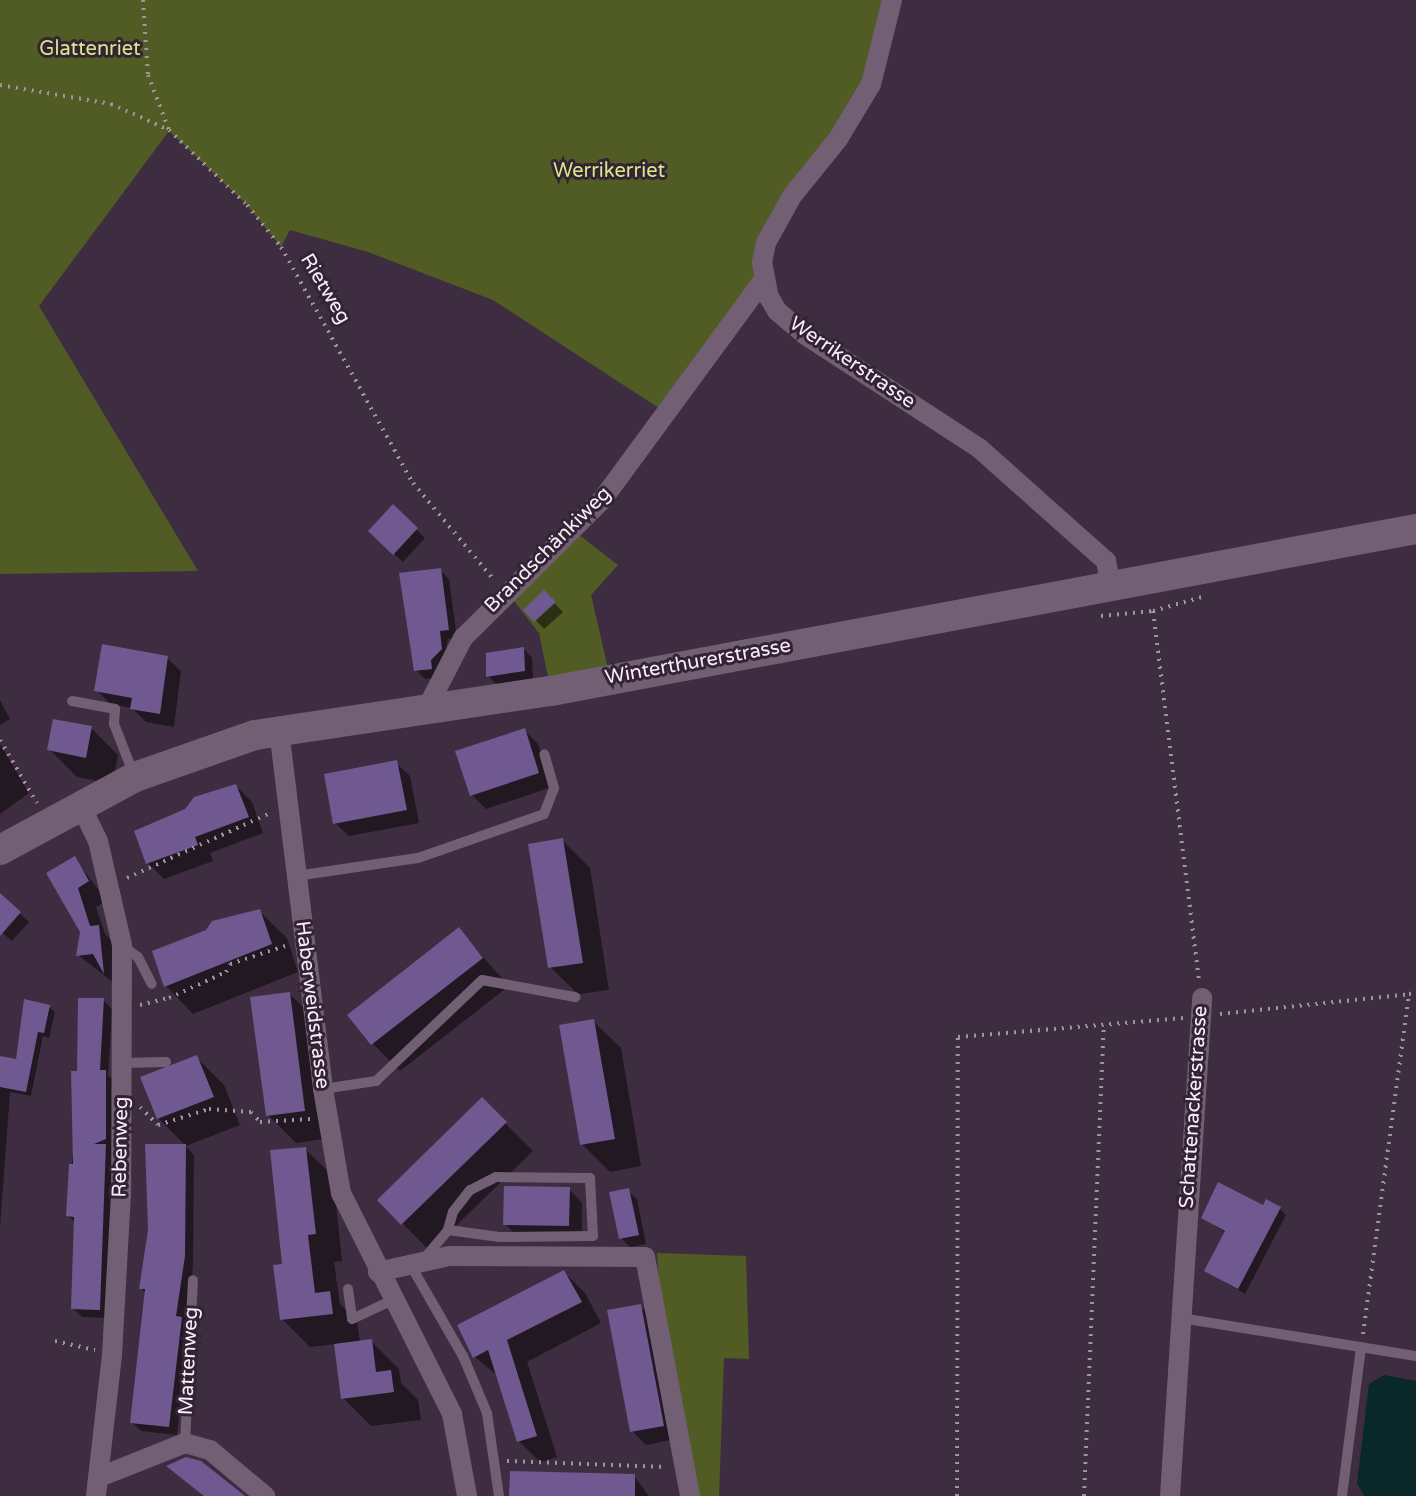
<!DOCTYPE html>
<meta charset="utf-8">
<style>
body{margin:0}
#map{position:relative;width:1416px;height:1496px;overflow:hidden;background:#3e2d40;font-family:"Varela Round",sans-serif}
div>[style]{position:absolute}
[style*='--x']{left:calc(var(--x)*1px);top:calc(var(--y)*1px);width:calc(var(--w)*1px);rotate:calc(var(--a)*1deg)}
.green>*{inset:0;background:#515b24}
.water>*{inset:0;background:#092929}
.shadow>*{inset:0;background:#0007}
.building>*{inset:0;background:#705891}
.path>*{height:4px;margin-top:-2px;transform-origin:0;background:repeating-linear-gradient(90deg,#a193a2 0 2px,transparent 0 8px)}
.lane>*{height:10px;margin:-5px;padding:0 5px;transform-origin:5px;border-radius:5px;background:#725f74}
.street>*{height:20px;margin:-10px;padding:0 10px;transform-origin:10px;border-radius:10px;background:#725f74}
.secondary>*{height:30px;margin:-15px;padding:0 15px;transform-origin:15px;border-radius:15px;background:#725f74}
span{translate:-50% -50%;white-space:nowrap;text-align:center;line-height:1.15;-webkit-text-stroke:6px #342335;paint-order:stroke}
.park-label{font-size:20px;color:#d5e98a}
.street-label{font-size:20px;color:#f8edf8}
</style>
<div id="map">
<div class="green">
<i style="clip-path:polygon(0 0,892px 0,881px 58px,792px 196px,763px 281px,668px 414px,493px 300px,368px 252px,290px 230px,281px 247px,247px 205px,169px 131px,39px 306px,198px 571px,0 574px)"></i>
<i style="clip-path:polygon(574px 531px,618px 565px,591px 595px,610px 677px,551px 691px,539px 633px,507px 592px)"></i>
<i style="clip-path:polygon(657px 1253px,746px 1256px,749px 1359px,724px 1358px,719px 1496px,690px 1496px,664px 1358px)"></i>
</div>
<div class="water">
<i style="clip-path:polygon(1384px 1375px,1416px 1381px,1416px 1496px,1364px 1496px,1357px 1483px,1369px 1384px)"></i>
</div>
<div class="shadow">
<i style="clip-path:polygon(393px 507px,425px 538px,403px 562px,370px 531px)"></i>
<i style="clip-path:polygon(440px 570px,449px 579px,457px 638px,448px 639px,440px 677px,425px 679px,416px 670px)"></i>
<i style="clip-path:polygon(544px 592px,563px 612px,544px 629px,526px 610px)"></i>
<i style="clip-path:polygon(524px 649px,532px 658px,533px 680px,497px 685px,488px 676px)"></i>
<i style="clip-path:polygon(167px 658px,181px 671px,174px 727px,146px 722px,132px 708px,110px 704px,97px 690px)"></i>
<i style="clip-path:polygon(0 700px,10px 719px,0 725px)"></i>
<i style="clip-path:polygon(91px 728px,118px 755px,113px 784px,77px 777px,49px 749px)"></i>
<i style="clip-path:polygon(524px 730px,538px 744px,552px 787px,486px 809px,472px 795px)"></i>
<i style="clip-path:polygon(0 744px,29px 793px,0 814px)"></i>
<i style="clip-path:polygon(396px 763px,410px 776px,419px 823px,349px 836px,335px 823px)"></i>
<i style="clip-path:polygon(236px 786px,252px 802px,263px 833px,210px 853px,213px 861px,164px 879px,148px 863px)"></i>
<i style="clip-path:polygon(562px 840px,590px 868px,609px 990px,578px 994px,550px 967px)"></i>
<i style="clip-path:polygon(74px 858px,107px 901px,96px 907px,105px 934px,117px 947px,122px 989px,78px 955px,82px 932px)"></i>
<i style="clip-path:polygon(1px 896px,29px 922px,12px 941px,0 931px)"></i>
<i style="clip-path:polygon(259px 911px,287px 938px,298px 972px,193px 1014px,166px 986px)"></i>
<i style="clip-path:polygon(458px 929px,509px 986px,400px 1071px,373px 1044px)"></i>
<i style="clip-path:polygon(290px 994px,317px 1022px,331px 1138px,296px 1143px,268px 1115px)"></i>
<i style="clip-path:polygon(103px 1000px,112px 1009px,108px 1075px,114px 1081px,108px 1318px,82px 1317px,73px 1308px,76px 1224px,68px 1215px,79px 1073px)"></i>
<i style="clip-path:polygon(49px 1007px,55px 1012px,49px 1038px,43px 1036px,31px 1096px,10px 1092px,0 1228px,0 1058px,17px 1062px)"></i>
<i style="clip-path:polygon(593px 1021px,621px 1048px,641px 1166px,610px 1172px,582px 1144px)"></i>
<i style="clip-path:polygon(197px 1058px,224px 1085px,240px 1125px,186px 1146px,158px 1118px)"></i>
<i style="clip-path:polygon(482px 1100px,533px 1151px,430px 1251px,379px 1200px)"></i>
<i style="clip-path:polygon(185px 1146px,194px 1155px,193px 1266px,177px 1435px,141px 1431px,132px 1422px,146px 1294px,141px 1288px)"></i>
<i style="clip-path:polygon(305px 1149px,333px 1176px,342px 1261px,334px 1262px,340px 1304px,357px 1321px,360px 1343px,371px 1341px,399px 1369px,401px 1383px,418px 1400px,421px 1420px,371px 1426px,343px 1398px,336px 1344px,310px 1347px,282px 1319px,284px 1265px)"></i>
<i style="clip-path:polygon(569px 1189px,582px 1203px,582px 1239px,519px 1238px,505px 1224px)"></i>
<i style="clip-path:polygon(628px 1191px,637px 1199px,646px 1244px,630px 1247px,621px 1238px)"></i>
<i style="clip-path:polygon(1264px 1208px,1280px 1209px,1286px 1215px,1245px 1294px,1206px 1271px,1226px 1233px,1203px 1218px)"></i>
<i style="clip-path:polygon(564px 1272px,585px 1293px,601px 1323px,527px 1362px,557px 1457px,540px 1462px,519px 1441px,499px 1377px,475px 1357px)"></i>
<i style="clip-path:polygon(640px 1306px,654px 1320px,676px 1439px,646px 1445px,632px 1431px)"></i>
<i style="clip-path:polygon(634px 1476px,649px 1496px,511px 1496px)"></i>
</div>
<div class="building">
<i style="clip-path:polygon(393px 504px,418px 528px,393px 555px,368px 531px)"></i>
<i style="clip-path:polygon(441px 568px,449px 630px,440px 631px,442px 649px,431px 660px,432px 669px,414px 671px,399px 573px)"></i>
<i style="clip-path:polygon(544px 590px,556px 602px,534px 622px,523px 610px)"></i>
<i style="clip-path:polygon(102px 644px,168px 656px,160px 714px,130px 709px,132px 698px,94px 691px)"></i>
<i style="clip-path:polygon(524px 647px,525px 671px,486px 677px,486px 653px)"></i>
<i style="clip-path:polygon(53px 719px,92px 726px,86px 758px,47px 750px)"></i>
<i style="clip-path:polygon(525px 728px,539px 773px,470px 796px,455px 751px)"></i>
<i style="clip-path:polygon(397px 760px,407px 810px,333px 824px,324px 774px)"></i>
<i style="clip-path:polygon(236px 784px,249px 817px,195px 837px,198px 845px,146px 864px,134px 831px,185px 809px,194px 797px)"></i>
<i style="clip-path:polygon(563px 838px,583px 963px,548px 968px,528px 844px)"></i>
<i style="clip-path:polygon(75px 856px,89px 881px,78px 888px,90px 926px,99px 925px,104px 974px,93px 954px,76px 956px,80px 932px,46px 873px)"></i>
<i style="clip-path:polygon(0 893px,21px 912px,0 936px)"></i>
<i style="clip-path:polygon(260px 909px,272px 944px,164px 987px,152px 951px,206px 930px,212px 921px)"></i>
<i style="clip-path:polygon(459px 927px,483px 958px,371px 1045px,347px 1015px)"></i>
<i style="clip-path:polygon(290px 992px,305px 1111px,266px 1116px,250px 997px)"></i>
<i style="clip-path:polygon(78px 998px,104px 998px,100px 1070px,106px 1070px,106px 1139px,94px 1144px,106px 1144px,100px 1310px,71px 1309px,74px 1217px,66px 1216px,69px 1164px,73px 1164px,71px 1071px,77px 1071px)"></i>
<i style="clip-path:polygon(24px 999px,50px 1005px,44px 1033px,38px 1032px,26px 1092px,0 1087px,0 1056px,16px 1059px)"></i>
<i style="clip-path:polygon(594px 1019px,615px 1139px,580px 1145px,559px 1025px)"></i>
<i style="clip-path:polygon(197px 1055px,214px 1097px,157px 1119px,140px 1077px)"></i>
<i style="clip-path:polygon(482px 1097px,507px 1122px,401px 1225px,377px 1200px)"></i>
<i style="clip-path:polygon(145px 1144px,186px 1144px,185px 1256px,176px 1316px,182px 1317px,169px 1427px,130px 1423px,145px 1289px,139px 1289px,148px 1230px)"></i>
<i style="clip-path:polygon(306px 1147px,316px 1234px,308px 1235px,315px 1293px,330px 1291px,333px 1314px,280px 1320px,273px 1265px,282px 1264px,270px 1150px)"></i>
<i style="clip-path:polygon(1218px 1182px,1263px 1205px,1266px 1199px,1281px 1207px,1238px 1289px,1204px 1271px,1225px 1231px,1201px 1218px)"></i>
<i style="clip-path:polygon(504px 1186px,570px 1187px,569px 1226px,503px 1225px)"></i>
<i style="clip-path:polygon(629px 1188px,639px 1235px,619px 1239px,609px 1192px)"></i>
<i style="clip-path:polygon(564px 1270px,582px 1302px,507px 1340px,537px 1436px,517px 1442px,488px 1350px,473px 1358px,457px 1325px)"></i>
<i style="clip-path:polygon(641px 1304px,664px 1426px,630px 1432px,607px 1310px)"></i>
<i style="clip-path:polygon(372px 1339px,376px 1372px,391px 1370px,394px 1392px,341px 1399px,334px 1344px)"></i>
<i style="clip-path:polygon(186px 1457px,201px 1461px,245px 1496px,204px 1496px,166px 1466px)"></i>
<i style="clip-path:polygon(510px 1471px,635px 1474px,635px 1496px,509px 1496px)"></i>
</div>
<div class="path">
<i style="--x:143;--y:0;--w:75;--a:86.2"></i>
<i style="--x:148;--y:75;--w:59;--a:69.1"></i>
<i style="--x:169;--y:130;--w:108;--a:43.9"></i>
<i style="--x:247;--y:205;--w:54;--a:51"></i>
<i style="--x:281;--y:247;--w:270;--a:60.8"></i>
<i style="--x:413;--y:483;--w:126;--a:50.1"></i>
<i style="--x:0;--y:85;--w:113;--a:9.7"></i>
<i style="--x:111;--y:104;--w:61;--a:24.1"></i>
<i style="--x:1153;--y:611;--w:372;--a:82.9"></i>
<i style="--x:1101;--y:616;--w:52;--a:-5.5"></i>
<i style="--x:1153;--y:611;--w:51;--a:-15.9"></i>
<i style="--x:0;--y:740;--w:73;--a:59.6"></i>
<i style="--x:127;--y:878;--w:155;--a:-24.4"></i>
<i style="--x:140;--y:1005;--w:30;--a:-14"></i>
<i style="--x:169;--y:998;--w:63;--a:-24.5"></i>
<i style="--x:226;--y:972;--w:9;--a:-63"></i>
<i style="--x:230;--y:964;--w:58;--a:-18.1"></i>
<i style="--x:1220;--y:1014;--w:190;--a:-6"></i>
<i style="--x:140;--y:1107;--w:25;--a:45"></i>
<i style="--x:158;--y:1125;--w:53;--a:-17.4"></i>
<i style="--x:209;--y:1109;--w:42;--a:4.1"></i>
<i style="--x:251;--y:1112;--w:13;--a:48"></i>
<i style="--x:260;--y:1122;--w:50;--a:-3.4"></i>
<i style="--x:1363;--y:1334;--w:343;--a:-82.3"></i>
<i style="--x:1409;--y:994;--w:7;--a:-8"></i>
<i style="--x:55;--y:1341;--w:41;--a:12.7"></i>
<i style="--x:507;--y:1461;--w:159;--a:2.2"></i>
<i style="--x:957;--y:1496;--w:459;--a:-89.9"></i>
<i style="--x:958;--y:1037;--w:226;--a:-4.8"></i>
<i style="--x:1084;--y:1496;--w:471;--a:-87.6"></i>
</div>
<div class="lane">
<i style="--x:72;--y:701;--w:44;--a:10.5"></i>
<i style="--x:115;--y:709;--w:15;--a:94"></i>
<i style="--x:114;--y:724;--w:55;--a:68.6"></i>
<i style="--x:296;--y:876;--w:123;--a:-8.4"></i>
<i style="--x:418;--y:858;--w:133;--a:-19.2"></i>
<i style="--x:544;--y:814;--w:28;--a:-69"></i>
<i style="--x:554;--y:788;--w:35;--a:-106"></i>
<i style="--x:124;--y:947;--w:17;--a:36"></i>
<i style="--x:138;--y:957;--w:30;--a:63"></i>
<i style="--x:121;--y:1063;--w:45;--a:-1.3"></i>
<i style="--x:323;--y:1089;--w:54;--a:-8.6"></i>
<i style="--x:376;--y:1081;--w:146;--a:-43.6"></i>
<i style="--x:482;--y:980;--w:95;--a:10.4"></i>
<i style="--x:423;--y:1260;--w:39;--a:-50"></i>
<i style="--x:448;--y:1230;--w:52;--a:7.7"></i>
<i style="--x:500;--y:1237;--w:93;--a:-0.6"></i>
<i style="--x:593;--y:1236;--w:58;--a:-93"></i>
<i style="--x:590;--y:1178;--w:94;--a:-179.4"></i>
<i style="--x:496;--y:1177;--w:29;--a:153"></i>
<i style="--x:470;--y:1190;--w:28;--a:128"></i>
<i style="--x:453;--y:1212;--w:19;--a:106"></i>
<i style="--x:410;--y:1264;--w:106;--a:60.1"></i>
<i style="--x:463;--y:1356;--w:62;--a:67.2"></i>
<i style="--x:487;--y:1413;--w:84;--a:81.8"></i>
<i style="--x:348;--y:1289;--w:30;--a:82"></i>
<i style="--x:352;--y:1319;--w:45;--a:-24.9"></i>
<i style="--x:1181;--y:1318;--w:238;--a:9.2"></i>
<i style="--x:185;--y:1443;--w:163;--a:-87.2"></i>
<i style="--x:1342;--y:1496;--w:150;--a:-82.7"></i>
</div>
<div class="street">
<i style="--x:892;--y:0;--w:87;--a:104"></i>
<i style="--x:871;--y:84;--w:64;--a:121"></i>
<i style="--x:838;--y:139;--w:73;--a:128.9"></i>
<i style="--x:792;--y:196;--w:54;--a:119"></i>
<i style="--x:766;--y:243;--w:19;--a:102"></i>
<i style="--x:762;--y:262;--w:36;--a:79"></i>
<i style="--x:769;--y:297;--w:16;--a:60"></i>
<i style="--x:777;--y:311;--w:35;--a:40"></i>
<i style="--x:804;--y:334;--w:209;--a:33.1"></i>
<i style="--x:979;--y:448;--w:170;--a:41.7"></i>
<i style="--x:1106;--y:561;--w:21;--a:79"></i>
<i style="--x:427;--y:708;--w:79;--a:-62.8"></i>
<i style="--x:463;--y:638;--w:196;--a:-44.8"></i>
<i style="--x:602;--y:500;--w:272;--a:-53.7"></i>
<i style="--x:279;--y:730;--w:362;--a:83"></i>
<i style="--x:323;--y:1089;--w:106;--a:80.2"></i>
<i style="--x:341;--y:1193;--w:247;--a:63.3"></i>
<i style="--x:452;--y:1414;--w:83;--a:79.6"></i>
<i style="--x:80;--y:804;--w:41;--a:64.1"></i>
<i style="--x:98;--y:841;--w:107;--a:77"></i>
<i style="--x:122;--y:945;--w:249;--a:90.2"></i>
<i style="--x:121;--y:1194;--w:161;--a:93.2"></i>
<i style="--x:112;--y:1355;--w:142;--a:96.5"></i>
<i style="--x:378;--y:1272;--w:73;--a:-12.7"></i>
<i style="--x:449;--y:1256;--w:196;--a:0.3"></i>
<i style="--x:645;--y:1257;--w:243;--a:79.3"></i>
<i style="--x:102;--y:1476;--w:89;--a:-21.7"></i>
<i style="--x:185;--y:1443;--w:26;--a:16"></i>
<i style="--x:210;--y:1450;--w:72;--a:39.9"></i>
<i style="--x:1170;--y:1496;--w:499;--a:-86.3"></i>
</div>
<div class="secondary">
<i style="--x:0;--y:850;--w:153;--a:-28.4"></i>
<i style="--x:135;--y:777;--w:127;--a:-19.3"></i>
<i style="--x:255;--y:735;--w:299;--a:-8.5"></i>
<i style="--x:551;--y:691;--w:880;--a:-10.61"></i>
</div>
<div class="park-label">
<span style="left:90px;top:49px">Glattenriet</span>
<span style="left:609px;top:171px">Werrikerriet</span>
</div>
<div class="street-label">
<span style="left:325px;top:289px;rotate:59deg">Rietweg</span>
<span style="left:852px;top:363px;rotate:34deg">Werrikerstrasse</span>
<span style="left:548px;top:550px;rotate:-45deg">Brandschänkiweg</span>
<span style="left:698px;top:662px;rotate:-10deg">Winterthurerstrasse</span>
<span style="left:312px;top:1005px;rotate:83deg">Haberweidstrasse</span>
<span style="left:1194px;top:1107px;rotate:-86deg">Schattenackerstrasse</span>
<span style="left:121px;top:1147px;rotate:-89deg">Rebenweg</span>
<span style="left:189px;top:1361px;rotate:-87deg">Mattenweg</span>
</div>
</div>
